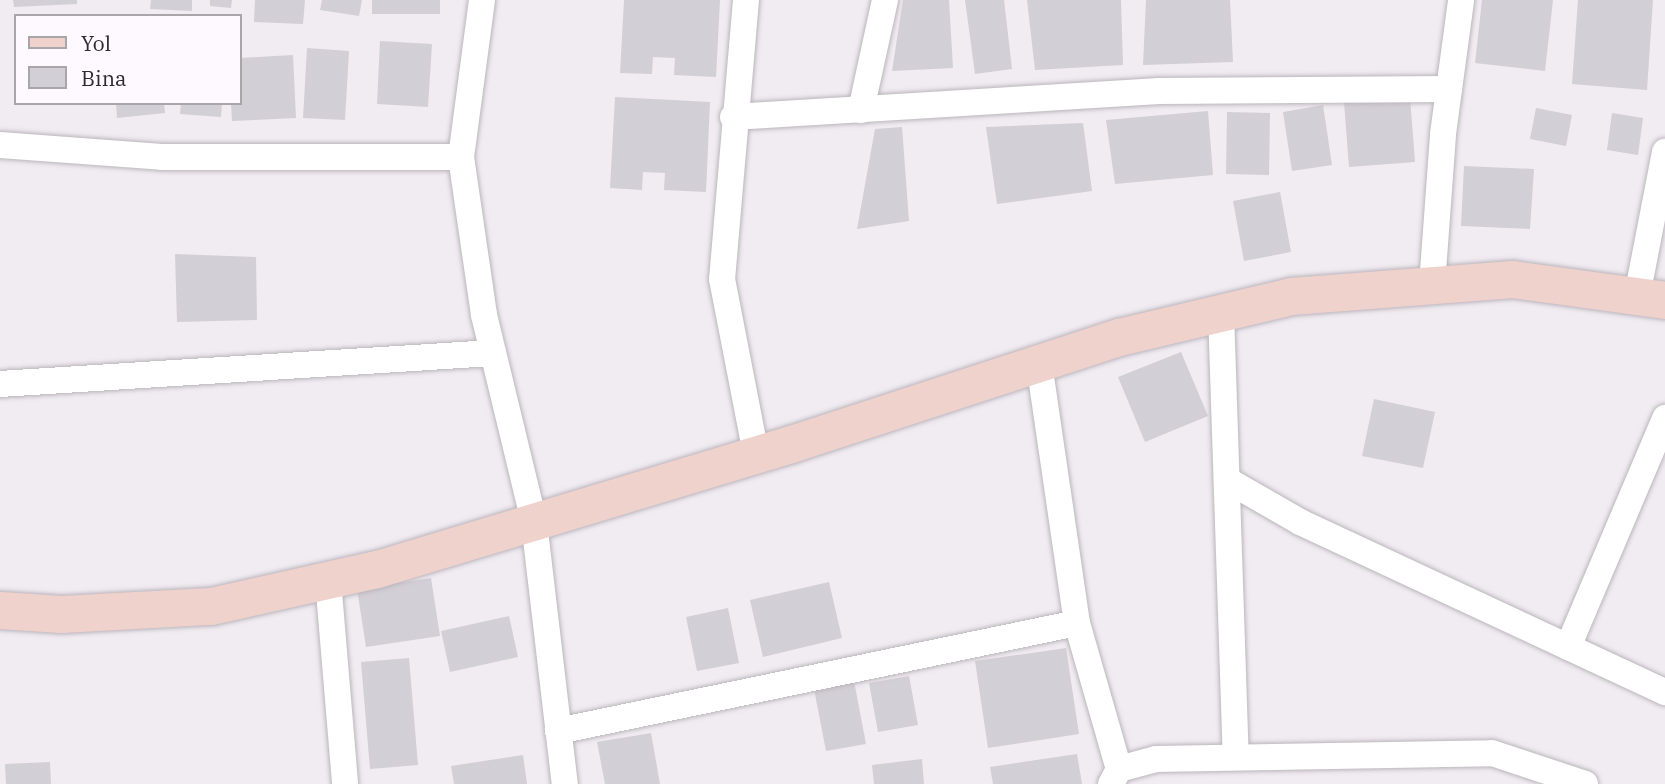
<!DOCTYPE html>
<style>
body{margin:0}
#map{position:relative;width:1665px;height:784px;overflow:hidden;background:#f1ebf2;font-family:"IBM Plex Serif",serif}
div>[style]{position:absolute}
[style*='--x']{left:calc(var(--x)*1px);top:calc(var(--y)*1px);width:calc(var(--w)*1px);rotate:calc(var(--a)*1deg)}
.building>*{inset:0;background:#d3cfd6}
.roads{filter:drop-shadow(0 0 2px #bbb5bc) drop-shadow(0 0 2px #bbb5bc)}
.street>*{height:26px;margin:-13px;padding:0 13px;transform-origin:13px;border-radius:13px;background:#fff}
.secondary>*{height:37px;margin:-18.5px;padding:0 18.5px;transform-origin:18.5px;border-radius:18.5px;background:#f0d2cd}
span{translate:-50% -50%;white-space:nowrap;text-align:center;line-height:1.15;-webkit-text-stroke:5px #fdf9fe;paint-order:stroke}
.legend{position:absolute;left:14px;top:14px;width:228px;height:91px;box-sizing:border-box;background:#fdf9fe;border:2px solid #a9a6aa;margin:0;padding:9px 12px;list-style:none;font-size:21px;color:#2c2a2d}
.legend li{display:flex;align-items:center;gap:14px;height:35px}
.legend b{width:35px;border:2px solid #a9a6aa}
</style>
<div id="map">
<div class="building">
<i style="clip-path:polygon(13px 0,77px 0,77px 4px,14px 7px)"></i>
<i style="clip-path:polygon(151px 0,192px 0,192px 11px,150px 9px)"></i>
<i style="clip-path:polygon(210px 0,232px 0,231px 8px,210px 6px)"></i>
<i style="clip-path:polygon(255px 0,305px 0,303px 24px,254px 22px)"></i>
<i style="clip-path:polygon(322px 0,362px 0,359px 16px,320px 10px)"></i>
<i style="clip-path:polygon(372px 0,440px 0,440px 14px,372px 14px)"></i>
<i style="clip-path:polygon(624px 0,720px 0,716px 77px,674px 75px,675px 58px,653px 57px,652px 74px,620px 73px)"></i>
<i style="clip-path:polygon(903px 0,949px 0,953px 68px,892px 71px)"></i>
<i style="clip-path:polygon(965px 0,1004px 0,1012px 69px,975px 74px)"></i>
<i style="clip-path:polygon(1027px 0,1121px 0,1123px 65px,1035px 70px)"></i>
<i style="clip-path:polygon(1146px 0,1230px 0,1233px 62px,1143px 65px)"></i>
<i style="clip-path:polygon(1482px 0,1553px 0,1545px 71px,1475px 63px)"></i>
<i style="clip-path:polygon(1578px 0,1653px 0,1647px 90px,1572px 84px)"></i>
<i style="clip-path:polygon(380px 41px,432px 44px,428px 107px,377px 104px)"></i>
<i style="clip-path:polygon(307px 48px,349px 51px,345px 120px,303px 118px)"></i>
<i style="clip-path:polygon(293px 55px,296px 118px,232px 121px,231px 103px,240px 103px,240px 58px)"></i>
<i style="clip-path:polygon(615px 97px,710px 102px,706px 192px,664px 190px,665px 173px,643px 172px,642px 190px,610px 188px)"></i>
<i style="clip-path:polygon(1410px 97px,1415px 162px,1349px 167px,1344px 102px)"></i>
<i style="clip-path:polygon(116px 103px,164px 103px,165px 113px,117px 118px)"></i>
<i style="clip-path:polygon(181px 103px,222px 103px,221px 117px,180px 114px)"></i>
<i style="clip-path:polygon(1323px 105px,1332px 165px,1292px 171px,1283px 112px)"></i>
<i style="clip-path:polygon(1536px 108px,1572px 115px,1566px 146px,1530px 139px)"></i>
<i style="clip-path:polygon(1208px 111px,1213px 175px,1115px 184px,1106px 120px)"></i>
<i style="clip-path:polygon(1227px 112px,1270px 113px,1269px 175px,1226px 174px)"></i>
<i style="clip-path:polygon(1612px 113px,1643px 118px,1638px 155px,1607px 150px)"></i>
<i style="clip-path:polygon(1083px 123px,1092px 191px,997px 204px,986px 127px)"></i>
<i style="clip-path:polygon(902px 127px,909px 221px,857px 229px,875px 129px)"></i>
<i style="clip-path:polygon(1464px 166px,1534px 169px,1530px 229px,1461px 226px)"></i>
<i style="clip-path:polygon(1280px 192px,1291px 252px,1244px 261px,1233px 201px)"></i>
<i style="clip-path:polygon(175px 254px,256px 257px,257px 320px,177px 322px)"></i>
<i style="clip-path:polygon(1181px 352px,1208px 416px,1145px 442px,1118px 377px)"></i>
<i style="clip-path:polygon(1374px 399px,1435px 412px,1423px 468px,1362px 456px)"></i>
<i style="clip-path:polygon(431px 578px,440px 636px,366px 647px,357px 589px)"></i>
<i style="clip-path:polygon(829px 582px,842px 638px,763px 657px,750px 600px)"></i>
<i style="clip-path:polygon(728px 608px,739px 663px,697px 671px,686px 617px)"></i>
<i style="clip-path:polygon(509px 616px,518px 657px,450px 672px,441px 631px)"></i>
<i style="clip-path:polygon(1066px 648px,1079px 734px,988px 748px,975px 661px)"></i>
<i style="clip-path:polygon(409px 658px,418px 765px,370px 769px,361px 662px)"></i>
<i style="clip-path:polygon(909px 676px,918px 725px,878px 732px,869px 683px)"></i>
<i style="clip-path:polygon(854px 681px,866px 744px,826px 751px,814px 689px)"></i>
<i style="clip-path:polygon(651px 733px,660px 784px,605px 784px,597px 742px)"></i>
<i style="clip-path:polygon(1077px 754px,1082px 784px,993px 784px,990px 767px)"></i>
<i style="clip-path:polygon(523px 755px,527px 784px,454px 784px,451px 766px)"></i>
<i style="clip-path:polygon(922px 759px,924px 784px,874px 784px,872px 765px)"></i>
<i style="clip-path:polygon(50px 762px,51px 784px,6px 784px,5px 764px)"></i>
</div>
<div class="roads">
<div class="street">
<i style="--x:482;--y:0;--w:158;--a:97.6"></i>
<i style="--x:461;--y:157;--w:160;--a:81.7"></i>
<i style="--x:484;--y:315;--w:213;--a:76.4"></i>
<i style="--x:534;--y:522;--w:264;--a:83.3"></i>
<i style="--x:746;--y:0;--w:280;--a:94.9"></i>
<i style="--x:722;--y:279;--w:178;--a:79"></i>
<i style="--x:861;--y:110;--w:113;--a:-77.7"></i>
<i style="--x:733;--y:117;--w:427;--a:-3.5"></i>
<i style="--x:1159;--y:91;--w:290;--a:-0.4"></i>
<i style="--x:0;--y:145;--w:162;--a:4.2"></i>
<i style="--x:162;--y:157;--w:299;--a:0"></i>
<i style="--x:1432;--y:285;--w:151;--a:-85.8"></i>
<i style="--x:1443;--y:134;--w:135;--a:-82.3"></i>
<i style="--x:1637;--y:296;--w:147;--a:-79"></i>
<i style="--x:1221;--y:312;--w:445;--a:88.1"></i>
<i style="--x:1039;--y:363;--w:263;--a:81.7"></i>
<i style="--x:1077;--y:623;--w:152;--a:74"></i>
<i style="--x:0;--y:384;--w:494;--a:-3.6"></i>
<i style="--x:1227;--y:480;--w:84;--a:29.9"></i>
<i style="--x:1300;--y:522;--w:403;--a:25"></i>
<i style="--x:328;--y:580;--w:205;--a:85.2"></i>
<i style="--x:1568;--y:647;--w:249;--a:-67"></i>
<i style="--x:558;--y:731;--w:530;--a:-11.76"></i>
<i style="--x:1111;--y:784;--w:17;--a:-62"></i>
<i style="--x:1119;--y:769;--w:38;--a:-15"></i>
<i style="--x:1156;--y:759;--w:336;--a:-1"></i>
<i style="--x:1492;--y:753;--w:98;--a:18.4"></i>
</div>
<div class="secondary">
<i style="--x:0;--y:610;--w:61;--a:3.8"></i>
<i style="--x:61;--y:614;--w:150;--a:-3.1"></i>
<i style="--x:211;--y:606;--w:170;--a:-12.6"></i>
<i style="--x:377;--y:569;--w:432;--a:-16.8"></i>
<i style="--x:791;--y:444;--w:345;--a:-18.1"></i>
<i style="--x:1119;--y:337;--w:177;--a:-13.4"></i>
<i style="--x:1291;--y:296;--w:222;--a:-4.4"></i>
<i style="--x:1512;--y:279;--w:154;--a:7.8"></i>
</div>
</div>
<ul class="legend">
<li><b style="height:9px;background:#f0d2cd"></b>Yol</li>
<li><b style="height:19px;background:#d3cfd6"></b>Bina</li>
</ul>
</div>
